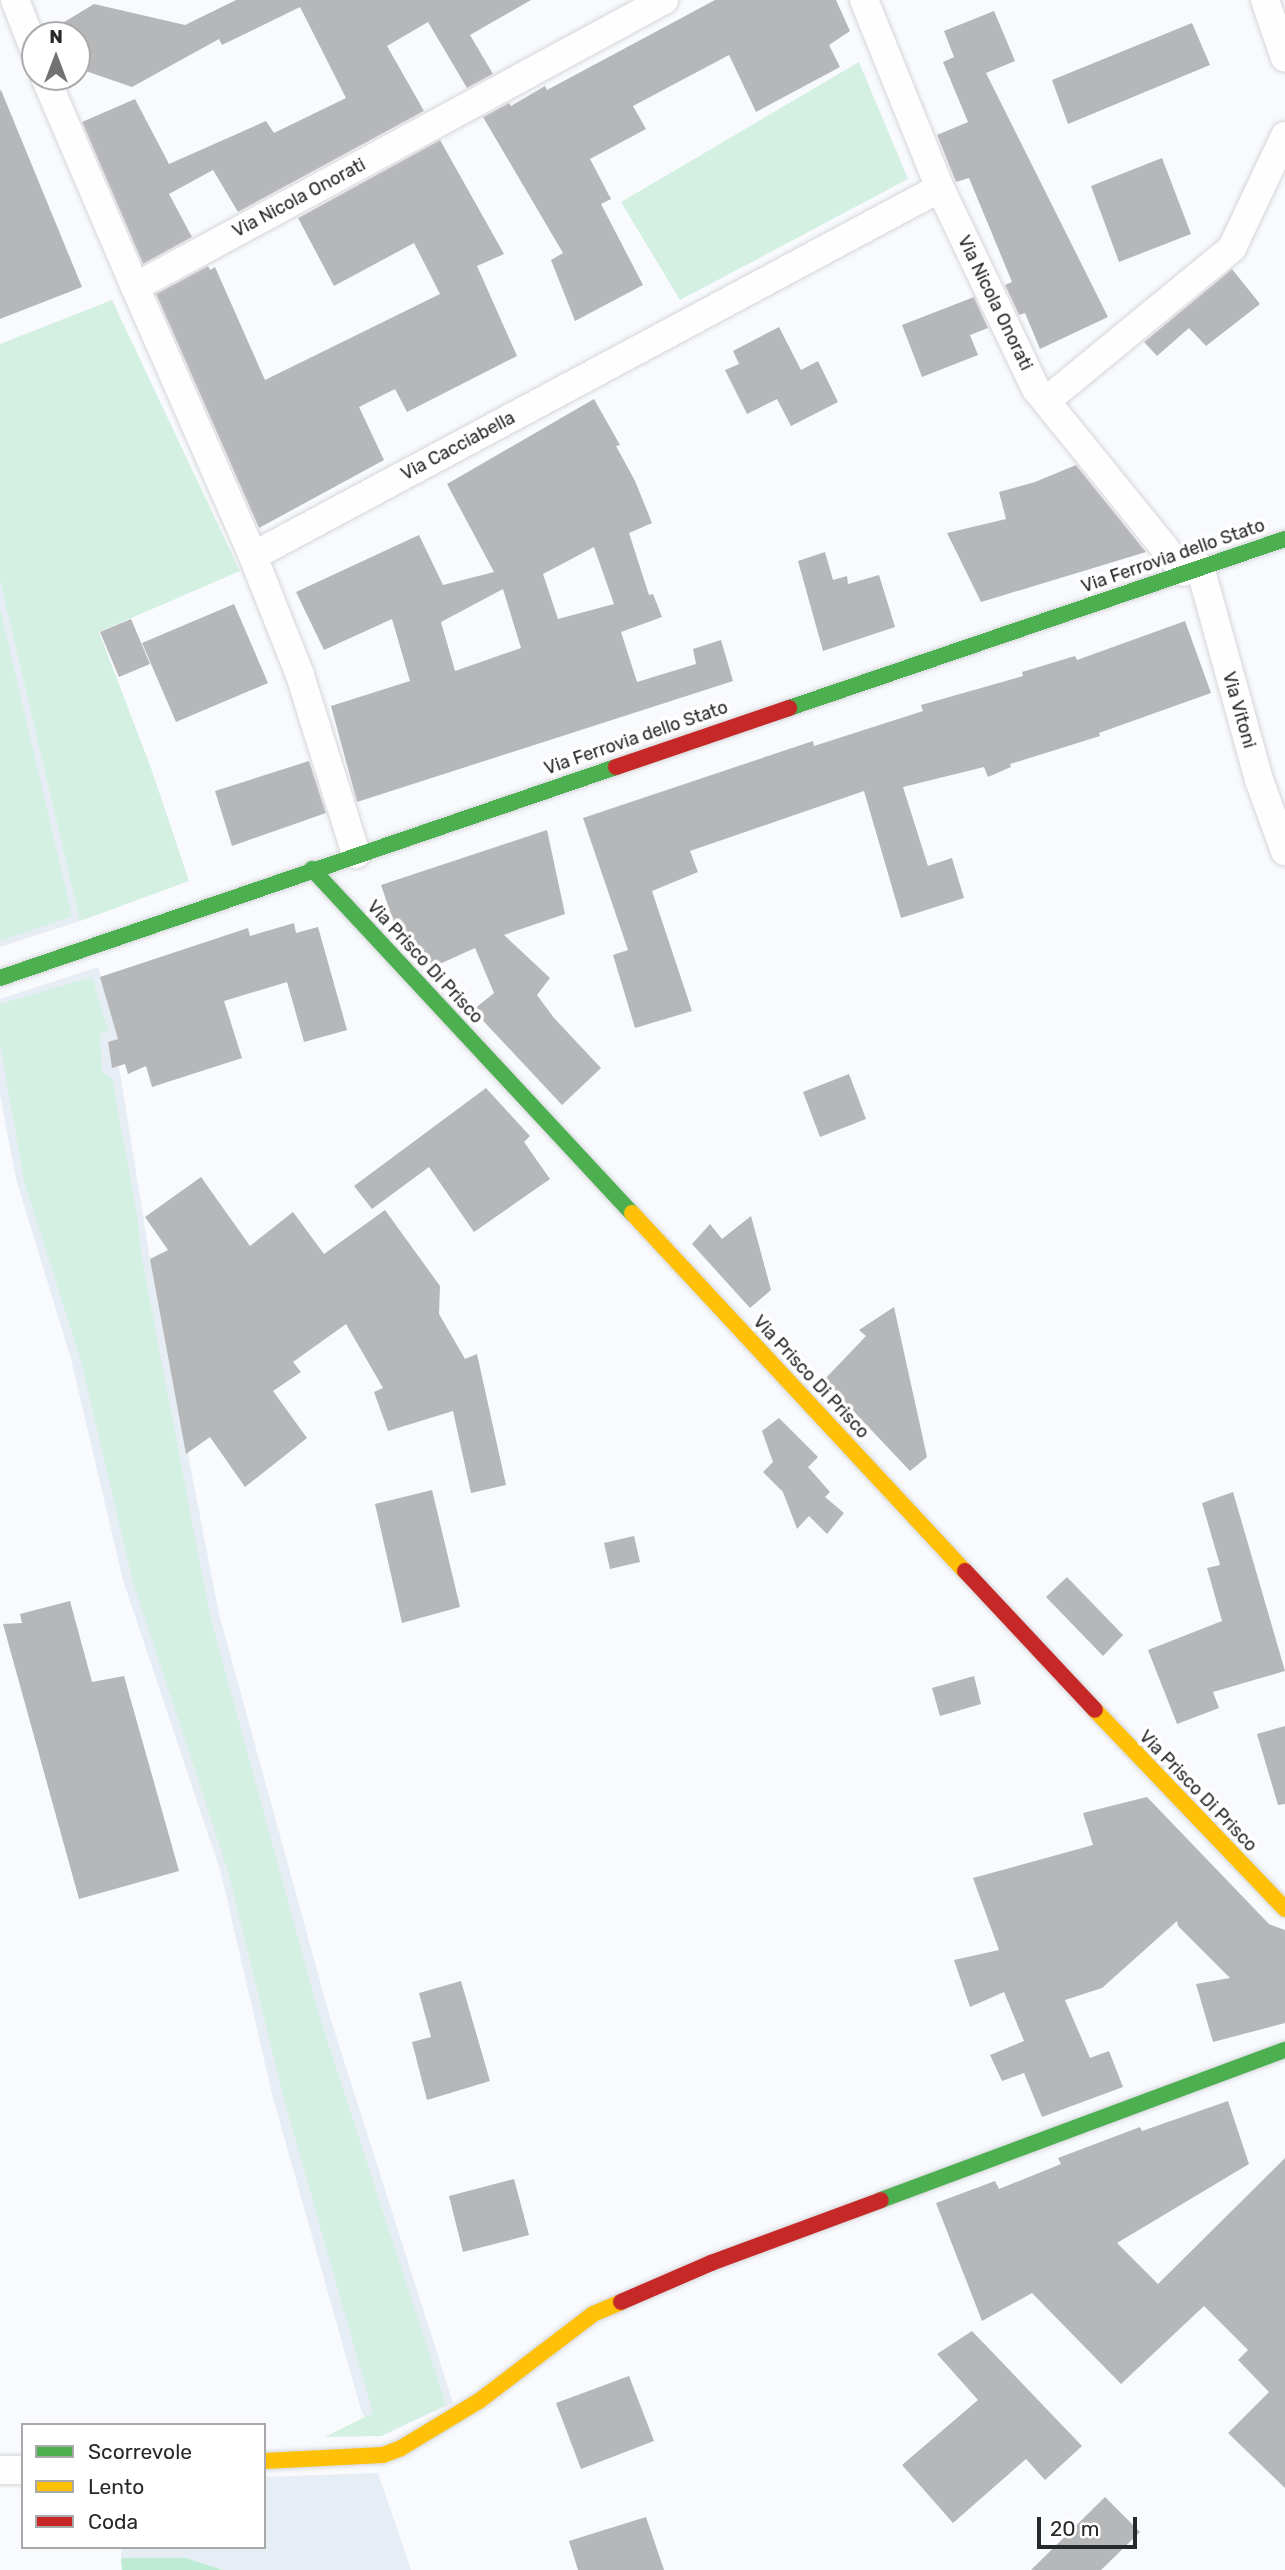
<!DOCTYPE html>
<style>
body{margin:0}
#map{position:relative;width:1285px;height:2570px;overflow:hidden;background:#f8fafd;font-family:Rubik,sans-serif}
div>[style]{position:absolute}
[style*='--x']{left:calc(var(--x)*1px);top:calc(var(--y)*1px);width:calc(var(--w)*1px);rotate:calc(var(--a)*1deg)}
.built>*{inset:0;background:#e7edf4}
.green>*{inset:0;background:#d4f0e2}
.forest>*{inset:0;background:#bdebd4}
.building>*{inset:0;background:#b6b7b9}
.roads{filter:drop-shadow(0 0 2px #d5d6d9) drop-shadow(0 0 2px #d5d6d9)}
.street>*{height:28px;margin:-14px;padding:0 14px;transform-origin:14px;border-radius:14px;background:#fefeff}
.fast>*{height:16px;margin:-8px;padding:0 8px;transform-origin:8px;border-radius:8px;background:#4caf50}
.slow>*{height:16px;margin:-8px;padding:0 8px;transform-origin:8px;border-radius:8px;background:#ffc107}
.jam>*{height:16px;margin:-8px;padding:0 8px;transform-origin:8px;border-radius:8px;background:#c62828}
span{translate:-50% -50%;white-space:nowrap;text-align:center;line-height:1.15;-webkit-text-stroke:7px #fff;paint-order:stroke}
.street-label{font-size:18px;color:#27282a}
.legend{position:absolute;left:21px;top:2423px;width:245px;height:126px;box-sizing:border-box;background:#fff;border:2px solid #a9a9aa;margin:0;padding:9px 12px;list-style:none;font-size:21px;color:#27282a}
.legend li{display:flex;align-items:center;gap:14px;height:35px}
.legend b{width:35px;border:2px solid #a9a9aa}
.north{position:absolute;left:21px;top:21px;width:70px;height:70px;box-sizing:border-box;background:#fff;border:2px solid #a9a9aa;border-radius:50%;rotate:0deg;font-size:19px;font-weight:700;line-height:28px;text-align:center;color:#27282a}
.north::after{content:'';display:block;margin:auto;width:24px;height:32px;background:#707274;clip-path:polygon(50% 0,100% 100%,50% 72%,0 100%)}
.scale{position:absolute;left:1037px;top:2517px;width:100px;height:32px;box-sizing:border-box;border:4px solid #27282a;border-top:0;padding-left:9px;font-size:21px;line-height:24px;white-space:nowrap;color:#27282a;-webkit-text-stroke:5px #fff;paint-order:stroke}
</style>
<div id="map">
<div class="built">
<i style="clip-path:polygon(0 580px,80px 921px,0 947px)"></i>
<i style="clip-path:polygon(98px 967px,118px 1039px,108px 1042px,112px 1068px,119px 1066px,150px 1259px,219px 1614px,329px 2014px,453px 2403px,381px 2436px,362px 2413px,273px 2098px,221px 1873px,123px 1580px,71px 1359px,16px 1179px,0 1094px,0 999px)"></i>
<i style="clip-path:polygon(378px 2473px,411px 2570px,223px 2570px,186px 2558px,121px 2558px,121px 2547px,264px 2547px,264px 2477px)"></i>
</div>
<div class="green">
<i style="clip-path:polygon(859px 62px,908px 179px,680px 300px,621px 202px)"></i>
<i style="clip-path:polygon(112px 300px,240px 571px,99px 632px,151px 768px,189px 881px,80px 921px,0 580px,0 344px)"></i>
<i style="clip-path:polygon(0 609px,72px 916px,0 941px)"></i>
<i style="clip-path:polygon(92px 977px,109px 1033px,100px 1033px,102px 1072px,112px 1078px,137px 1215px,142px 1259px,210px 1616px,319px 2015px,446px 2405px,381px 2436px,325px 2437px,373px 2413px,284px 2099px,228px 1871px,133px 1582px,81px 1361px,24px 1181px,0 1043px,0 1004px)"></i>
</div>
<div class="forest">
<i style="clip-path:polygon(121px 2558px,186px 2558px,223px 2570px,122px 2570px)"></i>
</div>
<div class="building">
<i style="clip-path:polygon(236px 0,531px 0,470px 35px,493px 74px,467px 88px,428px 22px,387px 46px,424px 111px,238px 212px,213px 170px,169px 194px,192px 237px,143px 264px,82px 122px,135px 99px,169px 164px,266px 121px,274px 133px,346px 98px,300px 7px,222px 45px,219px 39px,132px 87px,77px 68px,77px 35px,46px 33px,94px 4px,185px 25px)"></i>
<i style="clip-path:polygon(715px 0,836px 0,850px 31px,829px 45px,840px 67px,756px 112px,729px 55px,633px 106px,646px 129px,590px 159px,611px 199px,601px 204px,643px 285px,575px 321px,551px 260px,563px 253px,483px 117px,509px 103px,511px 106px,545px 86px,547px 90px)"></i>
<i style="clip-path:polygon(994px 11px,1015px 61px,986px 73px,1108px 317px,1040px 349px,1025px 313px,1019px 315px,1005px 285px,1012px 282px,969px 178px,956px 182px,937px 135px,968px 122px,943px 62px,954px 57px,944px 31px)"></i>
<i style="clip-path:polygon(1192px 23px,1210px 65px,1068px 124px,1052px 80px)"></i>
<i style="clip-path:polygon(1px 90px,82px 287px,0 319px,0 91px)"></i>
<i style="clip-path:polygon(440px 140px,504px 254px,477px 266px,517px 356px,407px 412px,395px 389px,359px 407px,384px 460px,259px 528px,156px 294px,208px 266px,210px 270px,215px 267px,265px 380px,440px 294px,414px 243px,334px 286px,298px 218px)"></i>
<i style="clip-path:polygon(1162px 158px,1191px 234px,1119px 262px,1091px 186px)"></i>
<i style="clip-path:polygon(1232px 269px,1260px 304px,1206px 346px,1189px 328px,1157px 356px,1144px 342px)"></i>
<i style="clip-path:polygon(974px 297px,988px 328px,970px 335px,978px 355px,922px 377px,902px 325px)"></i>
<i style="clip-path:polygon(779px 327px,801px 370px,818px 361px,838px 402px,791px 426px,777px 399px,747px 414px,725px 370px,739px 364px,733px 351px)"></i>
<i style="clip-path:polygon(evenodd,594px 399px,620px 445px,616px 446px,635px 481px,652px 523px,629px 533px,649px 595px,653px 594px,662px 617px,621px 632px,637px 682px,696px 664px,693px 649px,721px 640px,733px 681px,357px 802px,331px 706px,410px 681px,392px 619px,324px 650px,296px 592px,419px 535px,443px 585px,494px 572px,447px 484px,594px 399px,594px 547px,614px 604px,558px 619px,543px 574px,594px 547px,594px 399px,503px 589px,521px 648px,455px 671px,441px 622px,503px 589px)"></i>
<i style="clip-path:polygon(1076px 465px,1146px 552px,981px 602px,947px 533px,1006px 519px,999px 492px,1035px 482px)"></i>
<i style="clip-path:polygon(825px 552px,833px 580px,847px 576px,848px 584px,879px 575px,895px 627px,823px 651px,798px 561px)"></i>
<i style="clip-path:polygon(234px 604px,268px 683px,176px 722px,142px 643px)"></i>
<i style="clip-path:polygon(131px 619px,150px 664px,119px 677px,100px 632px)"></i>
<i style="clip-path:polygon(1185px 621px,1211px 693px,1099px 733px,1100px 736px,1010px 764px,1011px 767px,988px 777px,984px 767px,903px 787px,928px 866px,952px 858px,964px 898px,901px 918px,864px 791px,690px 851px,698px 872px,652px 891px,692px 1011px,635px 1028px,613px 955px,628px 950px,583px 818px,813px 741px,814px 746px,923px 711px,921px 705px,1023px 676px,1022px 672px,1075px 656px,1077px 660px)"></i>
<i style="clip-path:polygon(309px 761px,326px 813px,232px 846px,215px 791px)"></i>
<i style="clip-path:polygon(547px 830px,565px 914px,504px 935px,550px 978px,537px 995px,554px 1018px,601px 1068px,562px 1105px,473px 1010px,494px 993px,475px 948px,433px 967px,395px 926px,381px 885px)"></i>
<i style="clip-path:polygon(294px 923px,296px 933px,318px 927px,347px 1030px,304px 1042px,287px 982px,224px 1001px,242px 1058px,152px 1087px,146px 1066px,128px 1074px,125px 1064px,112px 1068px,108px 1042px,118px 1039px,100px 977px,248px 928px,250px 936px)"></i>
<i style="clip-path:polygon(849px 1074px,866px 1119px,820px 1137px,803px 1092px)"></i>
<i style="clip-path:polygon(486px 1088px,530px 1136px,524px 1142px,550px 1179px,474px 1232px,429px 1167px,372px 1209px,354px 1186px)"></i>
<i style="clip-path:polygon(201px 1177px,250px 1246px,293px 1212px,324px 1254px,385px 1210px,440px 1286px,439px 1314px,465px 1359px,477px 1354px,506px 1485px,471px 1493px,453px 1411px,388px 1431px,374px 1392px,383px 1388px,346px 1324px,293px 1362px,301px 1372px,273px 1391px,307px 1438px,245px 1487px,210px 1437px,186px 1454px,150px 1259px,168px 1250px,145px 1217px)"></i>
<i style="clip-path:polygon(751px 1216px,771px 1290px,750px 1308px,692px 1244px,710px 1224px,722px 1239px)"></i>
<i style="clip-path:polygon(894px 1307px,927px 1457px,910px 1471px,824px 1380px,866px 1336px,859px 1330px)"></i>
<i style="clip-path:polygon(779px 1418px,818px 1457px,808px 1467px,830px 1492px,825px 1497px,844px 1513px,827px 1534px,809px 1516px,797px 1529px,783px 1492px,763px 1472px,773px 1462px,762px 1431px)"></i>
<i style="clip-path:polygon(432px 1490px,460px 1607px,402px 1623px,375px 1504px)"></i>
<i style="clip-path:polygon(1233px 1492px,1285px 1671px,1213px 1692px,1219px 1708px,1177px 1724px,1148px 1650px,1222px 1621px,1207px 1568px,1220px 1565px,1202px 1503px)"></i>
<i style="clip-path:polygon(634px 1536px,640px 1562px,610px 1569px,604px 1543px)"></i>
<i style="clip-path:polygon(1067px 1577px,1123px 1635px,1103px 1656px,1046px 1597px)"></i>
<i style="clip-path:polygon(70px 1601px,92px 1682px,124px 1676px,179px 1871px,79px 1899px,3px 1624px,22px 1623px,20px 1614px)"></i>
<i style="clip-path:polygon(974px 1676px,981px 1704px,940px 1716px,932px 1688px)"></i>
<i style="clip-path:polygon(1285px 1726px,1285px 1804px,1278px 1805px,1257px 1734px)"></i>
<i style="clip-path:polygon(1147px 1797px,1269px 1924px,1285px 1930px,1285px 2023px,1213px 2042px,1196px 1984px,1230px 1978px,1178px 1926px,1177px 1921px,1102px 1988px,1065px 2000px,1090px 2058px,1109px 2051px,1123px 2087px,1042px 2117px,1024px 2073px,1002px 2081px,990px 2055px,1024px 2041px,1004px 1992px,970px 2007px,954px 1960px,999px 1950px,973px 1878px,1093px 1845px,1083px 1813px)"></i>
<i style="clip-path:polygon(461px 1981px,490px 2081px,427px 2100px,412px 2042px,431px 2037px,419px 1993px)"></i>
<i style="clip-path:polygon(1228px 2101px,1249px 2164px,1117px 2243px,1158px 2284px,1285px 2158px,1285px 2488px,1228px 2433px,1269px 2392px,1238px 2360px,1248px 2350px,1204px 2306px,1121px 2384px,1032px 2293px,982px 2321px,936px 2203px,995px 2181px,999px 2189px,1061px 2164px,1058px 2158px,1140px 2127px,1142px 2131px)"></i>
<i style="clip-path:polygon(514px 2179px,529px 2235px,463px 2252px,449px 2196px)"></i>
<i style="clip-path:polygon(972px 2331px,1082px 2446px,1045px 2480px,1026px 2459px,953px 2523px,902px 2465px,978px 2400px,937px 2354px)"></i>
<i style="clip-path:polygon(629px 2376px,654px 2441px,581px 2469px,556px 2403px)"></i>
<i style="clip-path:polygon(1105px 2497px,1140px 2532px,1101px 2570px,1031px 2570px)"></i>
<i style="clip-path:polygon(646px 2517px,664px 2570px,578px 2570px,569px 2541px)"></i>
</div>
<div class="roads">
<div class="street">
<i style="--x:15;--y:0;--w:55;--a:68.6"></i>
<i style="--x:864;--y:0;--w:203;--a:68"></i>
<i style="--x:940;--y:188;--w:223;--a:64.5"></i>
<i style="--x:1036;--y:389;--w:235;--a:51"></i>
<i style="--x:1265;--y:0;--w:61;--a:71"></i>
<i style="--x:45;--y:77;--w:228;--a:66.8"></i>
<i style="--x:135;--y:287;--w:602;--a:-28.48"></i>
<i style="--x:135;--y:287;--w:294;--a:66.3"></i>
<i style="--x:1046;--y:401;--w:241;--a:-39.4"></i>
<i style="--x:1232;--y:248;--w:124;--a:-64.7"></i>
<i style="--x:1200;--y:567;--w:221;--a:74.5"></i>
<i style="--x:1259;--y:780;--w:76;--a:69.9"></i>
<i style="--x:356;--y:854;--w:188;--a:-107.4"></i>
<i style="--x:300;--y:675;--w:128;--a:-111.6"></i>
<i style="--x:253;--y:556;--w:779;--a:-28.18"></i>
<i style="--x:0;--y:2470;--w:23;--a:0"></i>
</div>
<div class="fast">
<i style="--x:789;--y:708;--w:524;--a:-18.82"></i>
<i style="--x:312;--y:869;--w:470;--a:47.1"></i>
<i style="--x:0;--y:978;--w:651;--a:-18.91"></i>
<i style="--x:881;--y:2200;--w:431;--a:-20.4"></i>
</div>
<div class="slow">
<i style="--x:632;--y:1213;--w:489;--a:47.1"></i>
<i style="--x:1095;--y:1710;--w:275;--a:46.3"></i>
<i style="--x:264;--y:2461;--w:119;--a:-2.9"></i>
<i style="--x:383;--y:2455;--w:19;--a:-21"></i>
<i style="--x:401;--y:2448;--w:91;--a:-31.1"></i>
<i style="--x:479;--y:2401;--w:143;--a:-37.3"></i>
<i style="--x:593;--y:2314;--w:30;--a:-23"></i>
</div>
<div class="jam">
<i style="--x:616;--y:767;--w:183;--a:-18.8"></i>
<i style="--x:965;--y:1571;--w:190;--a:46.9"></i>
<i style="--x:621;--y:2302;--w:98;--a:-23.4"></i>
<i style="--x:711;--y:2263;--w:181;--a:-20.3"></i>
</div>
</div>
<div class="street-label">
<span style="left:299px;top:198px;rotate:-28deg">Via Nicola Onorati</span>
<span style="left:995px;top:303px;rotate:64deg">Via Nicola Onorati</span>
<span style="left:458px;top:446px;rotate:-28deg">Via Cacciabella</span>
<span style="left:1173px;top:556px;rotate:-19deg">Via Ferrovia dello Stato</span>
<span style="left:1239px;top:710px;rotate:74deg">Via Vitoni</span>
<span style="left:636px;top:738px;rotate:-19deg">Via Ferrovia dello Stato</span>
<span style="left:425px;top:962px;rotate:47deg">Via Prisco Di Prisco</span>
<span style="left:811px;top:1377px;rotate:47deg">Via Prisco Di Prisco</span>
<span style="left:1198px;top:1791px;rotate:46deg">Via Prisco Di Prisco</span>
</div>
<ul class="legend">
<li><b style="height:9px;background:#4caf50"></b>Scorrevole</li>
<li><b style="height:9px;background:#ffc107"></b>Lento</li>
<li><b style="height:9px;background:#c62828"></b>Coda</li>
</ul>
<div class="north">N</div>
<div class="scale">20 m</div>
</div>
